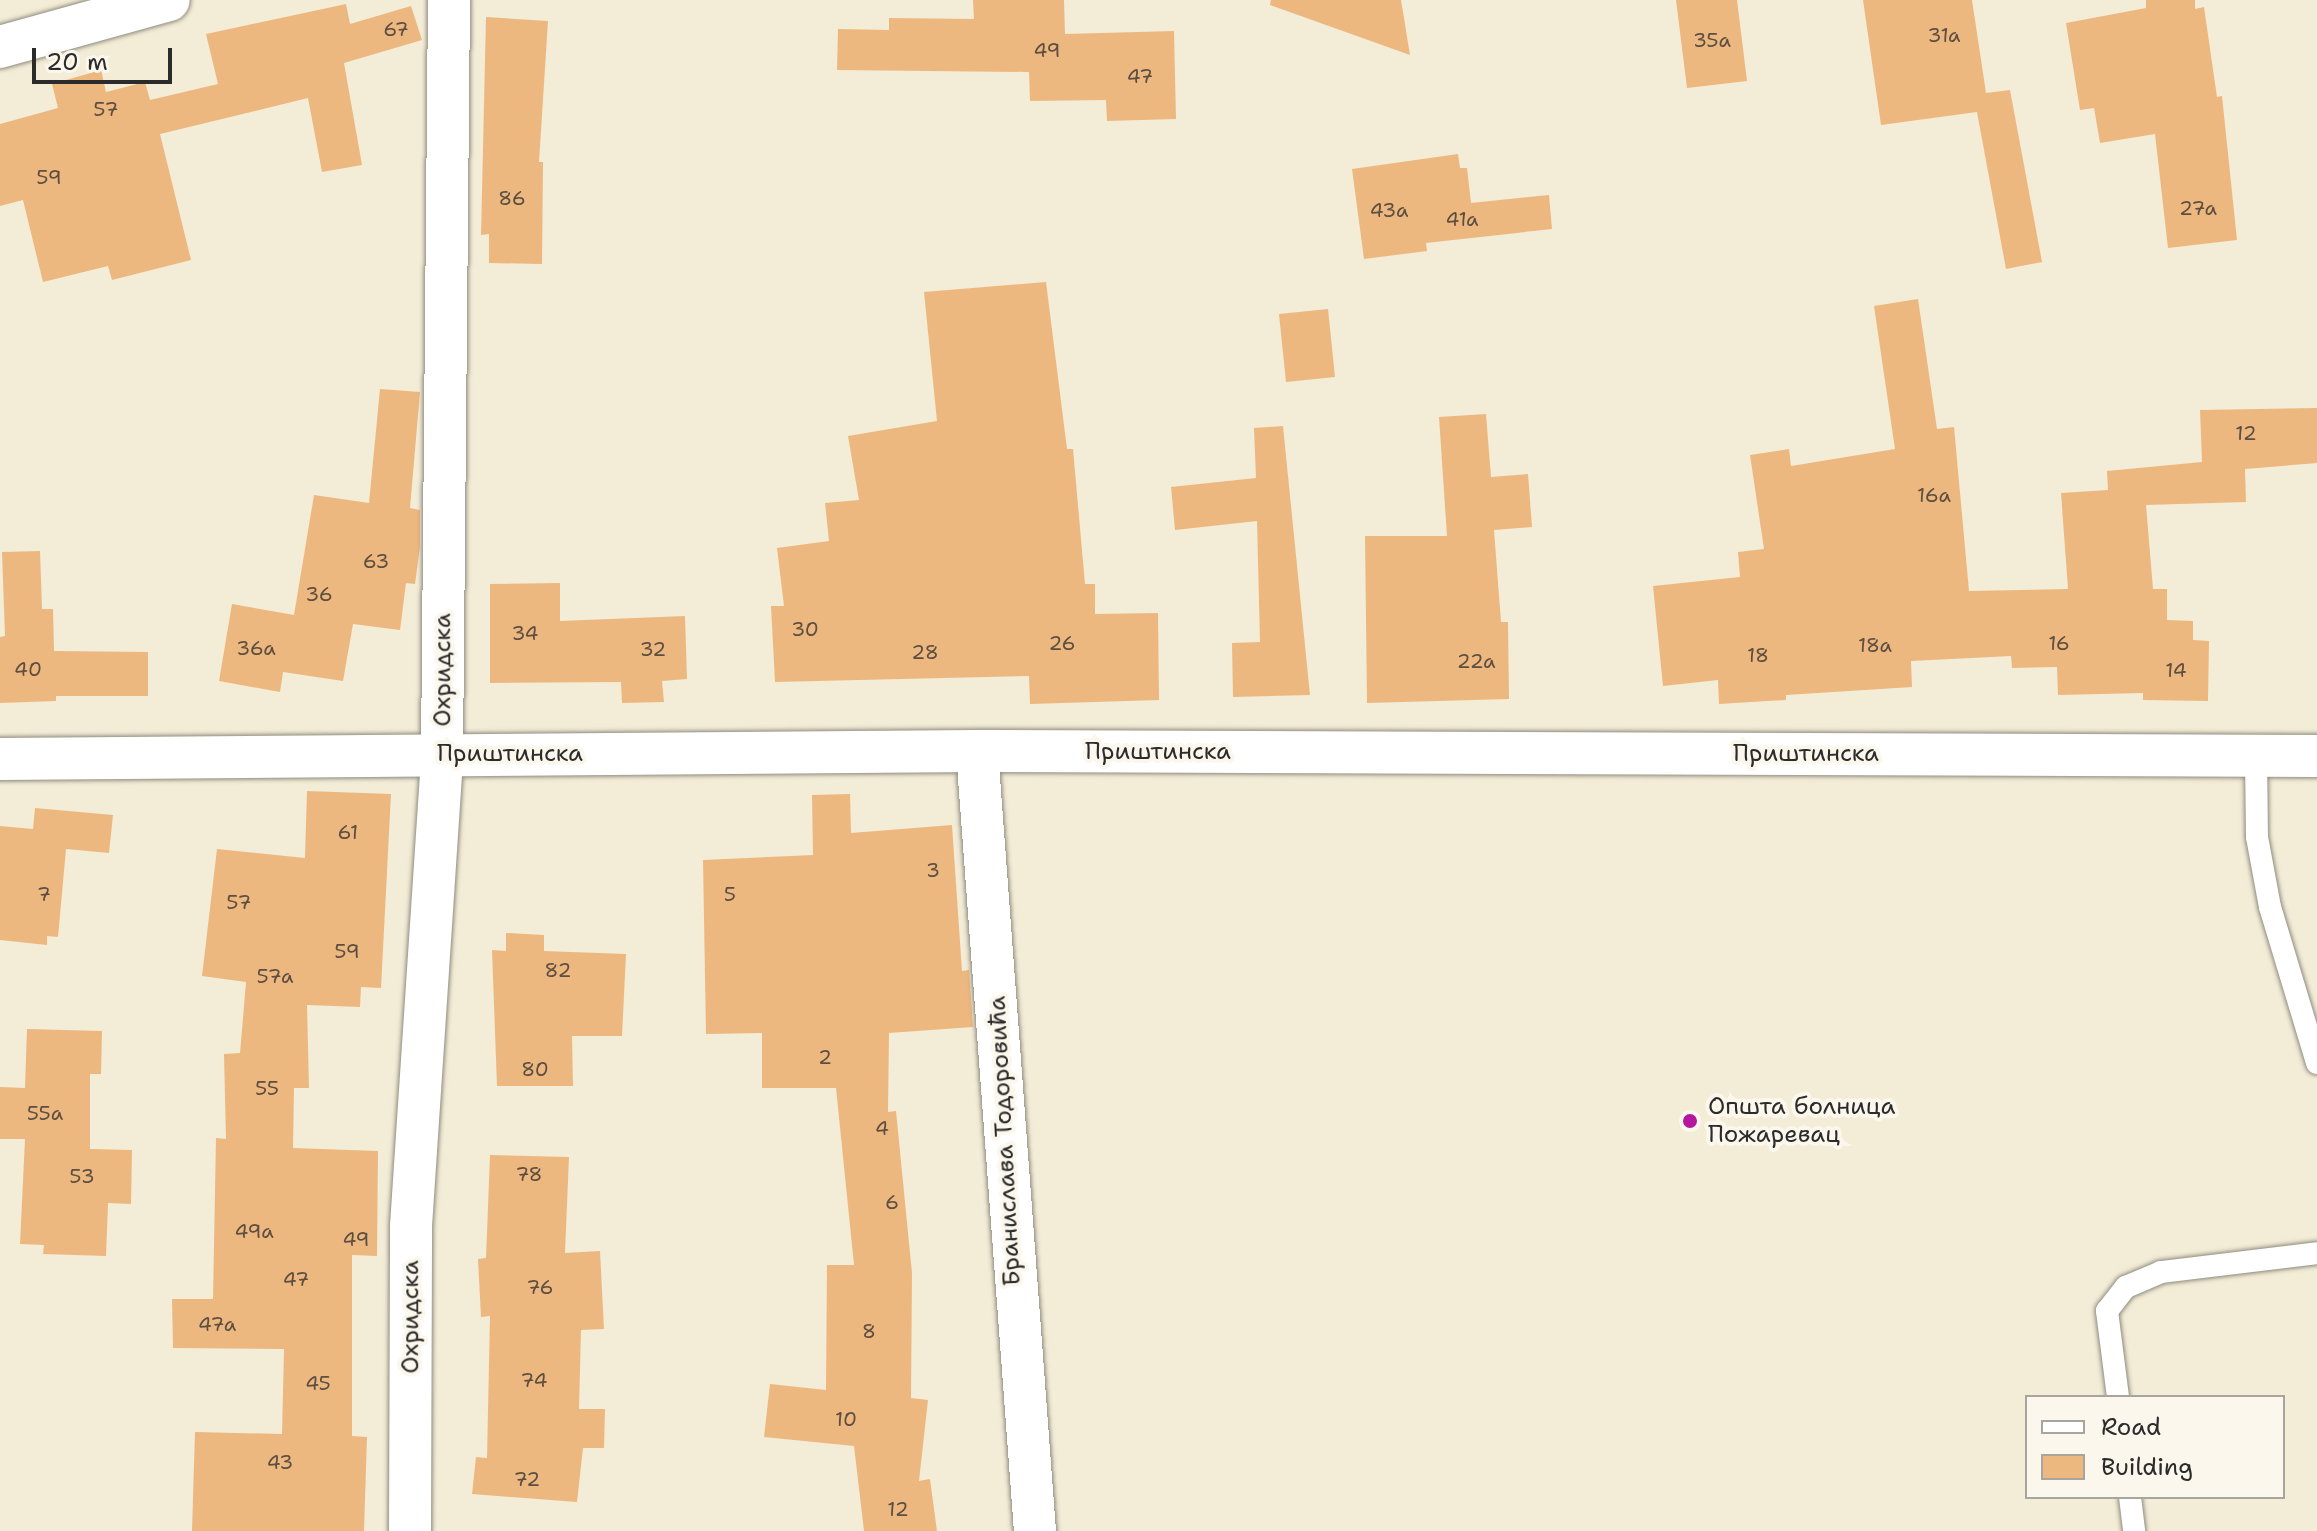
<!DOCTYPE html>
<meta charset="utf-8">
<style>
body{margin:0}
#map{position:relative;width:2317px;height:1531px;overflow:hidden;background:#f3ecd6;font-family:"Shantell Sans",sans-serif}
div>[style]{position:absolute}
[style*='--x']{left:calc(var(--x)*1px);top:calc(var(--y)*1px);width:calc(var(--w)*1px);rotate:calc(var(--a)*1deg)}
.building>*{inset:0;background:#edb87f}
.roads{filter:drop-shadow(0 0 2px #8f8c80) drop-shadow(0 0 2px #8f8c80)}
.service>*{height:22px;margin:-11px;padding:0 11px;transform-origin:11px;border-radius:11px;background:#fff}
.minor>*{height:42px;margin:-21px;padding:0 21px;transform-origin:21px;border-radius:21px;background:#fff}
.dots>*{width:22px;height:22px;translate:-50% -50%;box-sizing:border-box;border:4px solid #fbf7ec;border-radius:50%}
span{translate:-50% -50%;white-space:nowrap;text-align:center;line-height:1.15;-webkit-text-stroke:8px #fbf7ec;paint-order:stroke}
.number-label{font-size:20px;color:#5c4e40}
.number-label span{-webkit-text-stroke-width:0}
.street-label{font-size:24px;color:#2b2b2b}
.poi-label{font-size:24px;color:#2b2b2b}
.left{translate:0 -50%;text-align:left}
.legend{position:absolute;left:2025px;top:1395px;width:260px;height:104px;box-sizing:border-box;background:#fbf7ec;border:2px solid #a8a59f;margin:0;padding:10px 14px;list-style:none;font-size:24px;color:#2b2b2b}
.legend li{display:flex;align-items:center;gap:16px;height:40px}
.legend b{width:40px;border:2px solid #a8a59f}
.scale{position:absolute;left:32px;top:48px;width:140px;height:36px;box-sizing:border-box;border:4px solid #2b2b2b;border-top:0;padding-left:10px;font-size:24px;line-height:28px;white-space:nowrap;color:#2b2b2b;-webkit-text-stroke:6px #fbf7ec;paint-order:stroke}
</style>
<div id="map">
<div class="building">
<i style="clip-path:polygon(973px 0,1064px 0,1065px 34px,1174px 31px,1176px 119px,1107px 121px,1106px 100px,1030px 101px,1029px 72px,837px 70px,838px 29px,889px 30px,889px 18px,974px 19px)"></i>
<i style="clip-path:polygon(1271px 0,1401px 0,1410px 55px,1270px 5px)"></i>
<i style="clip-path:polygon(1676px 0,1737px 0,1747px 81px,1687px 88px)"></i>
<i style="clip-path:polygon(1863px 0,1972px 0,1986px 93px,2010px 90px,2042px 262px,2006px 269px,1977px 112px,1881px 125px)"></i>
<i style="clip-path:polygon(2146px 0,2195px 0,2195px 9px,2204px 7px,2217px 97px,2222px 96px,2237px 240px,2168px 248px,2155px 134px,2100px 143px,2094px 108px,2080px 110px,2066px 23px,2146px 8px)"></i>
<i style="clip-path:polygon(346px 4px,350px 24px,411px 6px,422px 40px,344px 63px,362px 165px,322px 172px,308px 98px,160px 134px,191px 260px,112px 280px,108px 266px,43px 282px,23px 200px,0 206px,0 124px,58px 108px,52px 84px,101px 70px,106px 92px,145px 82px,150px 100px,218px 84px,206px 34px)"></i>
<i style="clip-path:polygon(486px 17px,548px 21px,539px 162px,543px 162px,542px 264px,489px 263px,489px 234px,481px 235px)"></i>
<i style="clip-path:polygon(1458px 154px,1460px 168px,1467px 168px,1471px 203px,1549px 195px,1552px 229px,1426px 243px,1427px 251px,1364px 259px,1352px 169px)"></i>
<i style="clip-path:polygon(1046px 282px,1067px 449px,1073px 449px,1085px 584px,1095px 584px,1095px 614px,1158px 613px,1159px 700px,1030px 704px,1029px 676px,775px 682px,771px 606px,784px 606px,777px 548px,829px 541px,825px 503px,859px 500px,848px 436px,937px 421px,924px 292px)"></i>
<i style="clip-path:polygon(1918px 299px,1937px 429px,1954px 427px,1969px 591px,2068px 589px,2061px 493px,2108px 490px,2107px 471px,2202px 462px,2200px 410px,2317px 408px,2317px 463px,2245px 469px,2246px 502px,2146px 505px,2153px 589px,2167px 589px,2167px 620px,2193px 621px,2193px 640px,2209px 641px,2208px 701px,2143px 700px,2143px 693px,2058px 695px,2057px 667px,2012px 668px,2011px 656px,1911px 661px,1912px 687px,1786px 695px,1786px 700px,1719px 704px,1718px 680px,1663px 686px,1653px 586px,1740px 577px,1738px 552px,1764px 549px,1750px 455px,1789px 449px,1791px 466px,1895px 449px,1874px 306px)"></i>
<i style="clip-path:polygon(1328px 309px,1335px 377px,1286px 382px,1279px 314px)"></i>
<i style="clip-path:polygon(380px 389px,420px 392px,410px 508px,420px 510px,420px 547px,415px 584px,406px 583px,400px 630px,353px 624px,343px 681px,283px 672px,280px 692px,219px 681px,232px 604px,294px 615px,314px 495px,369px 503px)"></i>
<i style="clip-path:polygon(1486px 414px,1491px 477px,1528px 474px,1532px 527px,1494px 530px,1501px 622px,1508px 622px,1509px 699px,1367px 703px,1365px 536px,1447px 536px,1439px 417px)"></i>
<i style="clip-path:polygon(1283px 426px,1310px 695px,1233px 697px,1232px 643px,1260px 642px,1257px 521px,1175px 530px,1171px 487px,1256px 478px,1254px 428px)"></i>
<i style="clip-path:polygon(40px 551px,42px 609px,53px 609px,54px 651px,148px 652px,148px 696px,56px 696px,56px 701px,0 703px,0 637px,5px 636px,2px 552px)"></i>
<i style="clip-path:polygon(560px 583px,560px 621px,685px 616px,687px 679px,662px 681px,664px 702px,622px 703px,621px 682px,490px 683px,490px 584px)"></i>
<i style="clip-path:polygon(307px 791px,391px 794px,381px 988px,361px 987px,360px 1007px,307px 1005px,309px 1088px,294px 1088px,293px 1148px,378px 1151px,377px 1256px,352px 1255px,352px 1436px,367px 1437px,364px 1531px,192px 1531px,195px 1432px,282px 1434px,284px 1349px,173px 1348px,172px 1299px,213px 1299px,216px 1138px,226px 1139px,224px 1054px,240px 1053px,246px 982px,202px 976px,217px 849px,305px 858px)"></i>
<i style="clip-path:polygon(850px 794px,851px 833px,952px 825px,962px 971px,969px 970px,973px 1027px,889px 1033px,888px 1112px,896px 1111px,912px 1273px,911px 1398px,928px 1400px,919px 1481px,930px 1479px,937px 1531px,864px 1531px,854px 1446px,764px 1437px,770px 1384px,826px 1390px,827px 1265px,854px 1265px,836px 1088px,762px 1088px,762px 1033px,706px 1034px,703px 860px,813px 855px,812px 795px)"></i>
<i style="clip-path:polygon(35px 808px,113px 815px,109px 853px,66px 849px,58px 937px,47px 936px,47px 945px,0 940px,0 826px,33px 829px)"></i>
<i style="clip-path:polygon(506px 933px,544px 935px,544px 951px,626px 954px,622px 1036px,572px 1036px,573px 1086px,497px 1086px,492px 950px,506px 951px)"></i>
<i style="clip-path:polygon(27px 1029px,102px 1031px,101px 1074px,90px 1074px,90px 1149px,132px 1150px,131px 1204px,108px 1203px,106px 1256px,43px 1254px,44px 1245px,20px 1244px,25px 1139px,0 1139px,0 1087px,25px 1088px)"></i>
<i style="clip-path:polygon(490px 1155px,569px 1157px,565px 1253px,600px 1251px,604px 1329px,581px 1330px,579px 1409px,605px 1409px,604px 1448px,583px 1448px,577px 1502px,472px 1494px,476px 1457px,487px 1458px,490px 1316px,481px 1317px,478px 1259px,486px 1258px)"></i>
</div>
<div class="roads">
<div class="service">
<i style="--x:2256;--y:756;--w:81;--a:89.3"></i>
<i style="--x:2257;--y:837;--w:71;--a:79.5"></i>
<i style="--x:2270;--y:907;--w:163;--a:73.2"></i>
<i style="--x:2118;--y:1397;--w:87;--a:-97.3"></i>
<i style="--x:2107;--y:1311;--w:31;--a:-52"></i>
<i style="--x:2126;--y:1287;--w:38;--a:-23"></i>
<i style="--x:2161;--y:1272;--w:157;--a:-6.9"></i>
<i style="--x:2130;--y:1497;--w:34;--a:83"></i>
</div>
<div class="minor">
<i style="--x:0;--y:47;--w:175;--a:-15.5"></i>
<i style="--x:977;--y:751;--w:782;--a:85.75"></i>
<i style="--x:0;--y:759;--w:977;--a:-0.47"></i>
<i style="--x:977;--y:751;--w:1340;--a:0.21"></i>
<i style="--x:410;--y:1531;--w:305;--a:-89.8"></i>
<i style="--x:411;--y:1226;--w:473;--a:-86.2"></i>
<i style="--x:442;--y:754;--w:754;--a:-89.47"></i>
</div>
</div>
<div class="dots">
<i style="left:1690px;top:1121px;background:#b5179e"></i>
</div>
<div class="number-label">
<span style="left:396px;top:29px">67</span>
<span style="left:1944px;top:35px">31a</span>
<span style="left:1712px;top:40px">35a</span>
<span style="left:1047px;top:50px">49</span>
<span style="left:1140px;top:76px">47</span>
<span style="left:106px;top:109px">57</span>
<span style="left:49px;top:177px">59</span>
<span style="left:512px;top:198px">86</span>
<span style="left:2198px;top:208px">27a</span>
<span style="left:1389px;top:210px">43a</span>
<span style="left:1462px;top:219px">41a</span>
<span style="left:2246px;top:433px">12</span>
<span style="left:1934px;top:495px">16a</span>
<span style="left:376px;top:561px">63</span>
<span style="left:319px;top:594px">36</span>
<span style="left:805px;top:629px">30</span>
<span style="left:525px;top:633px">34</span>
<span style="left:1062px;top:643px">26</span>
<span style="left:2059px;top:643px">16</span>
<span style="left:1875px;top:645px">18a</span>
<span style="left:256px;top:648px">36a</span>
<span style="left:653px;top:649px">32</span>
<span style="left:925px;top:652px">28</span>
<span style="left:1758px;top:655px">18</span>
<span style="left:1476px;top:661px">22a</span>
<span style="left:28px;top:669px">40</span>
<span style="left:2176px;top:670px">14</span>
<span style="left:348px;top:832px">61</span>
<span style="left:933px;top:870px">3</span>
<span style="left:44px;top:894px">7</span>
<span style="left:730px;top:894px">5</span>
<span style="left:239px;top:902px">57</span>
<span style="left:347px;top:951px">59</span>
<span style="left:558px;top:970px">82</span>
<span style="left:275px;top:976px">57a</span>
<span style="left:825px;top:1057px">2</span>
<span style="left:535px;top:1069px">80</span>
<span style="left:267px;top:1088px">55</span>
<span style="left:45px;top:1113px">55a</span>
<span style="left:882px;top:1128px">4</span>
<span style="left:529px;top:1174px">78</span>
<span style="left:82px;top:1176px">53</span>
<span style="left:892px;top:1202px">6</span>
<span style="left:254px;top:1231px">49a</span>
<span style="left:356px;top:1239px">49</span>
<span style="left:296px;top:1279px">47</span>
<span style="left:540px;top:1287px">76</span>
<span style="left:217px;top:1324px">47a</span>
<span style="left:869px;top:1331px">8</span>
<span style="left:534px;top:1380px">74</span>
<span style="left:318px;top:1383px">45</span>
<span style="left:846px;top:1419px">10</span>
<span style="left:280px;top:1462px">43</span>
<span style="left:527px;top:1479px">72</span>
<span style="left:898px;top:1509px">12</span>
</div>
<div class="street-label">
<span style="left:443px;top:670px;rotate:-90deg">Охридска</span>
<span style="left:1158px;top:752px">Приштинска</span>
<span style="left:510px;top:754px">Приштинска</span>
<span style="left:1806px;top:754px">Приштинска</span>
<span style="left:1005px;top:1141px;rotate:-93deg">Бранислава Тодоровића</span>
<span style="left:411px;top:1317px;rotate:-90deg">Охридска</span>
</div>
<div class="poi-label">
<span class="left" style="left:1708px;top:1121px">Општа болница<br>Пожаревац</span>
</div>
<ul class="legend">
<li><b style="height:10px;background:#fff"></b>Road</li>
<li><b style="height:22px;background:#edb87f"></b>Building</li>
</ul>
<div class="scale">20 m</div>
</div>
